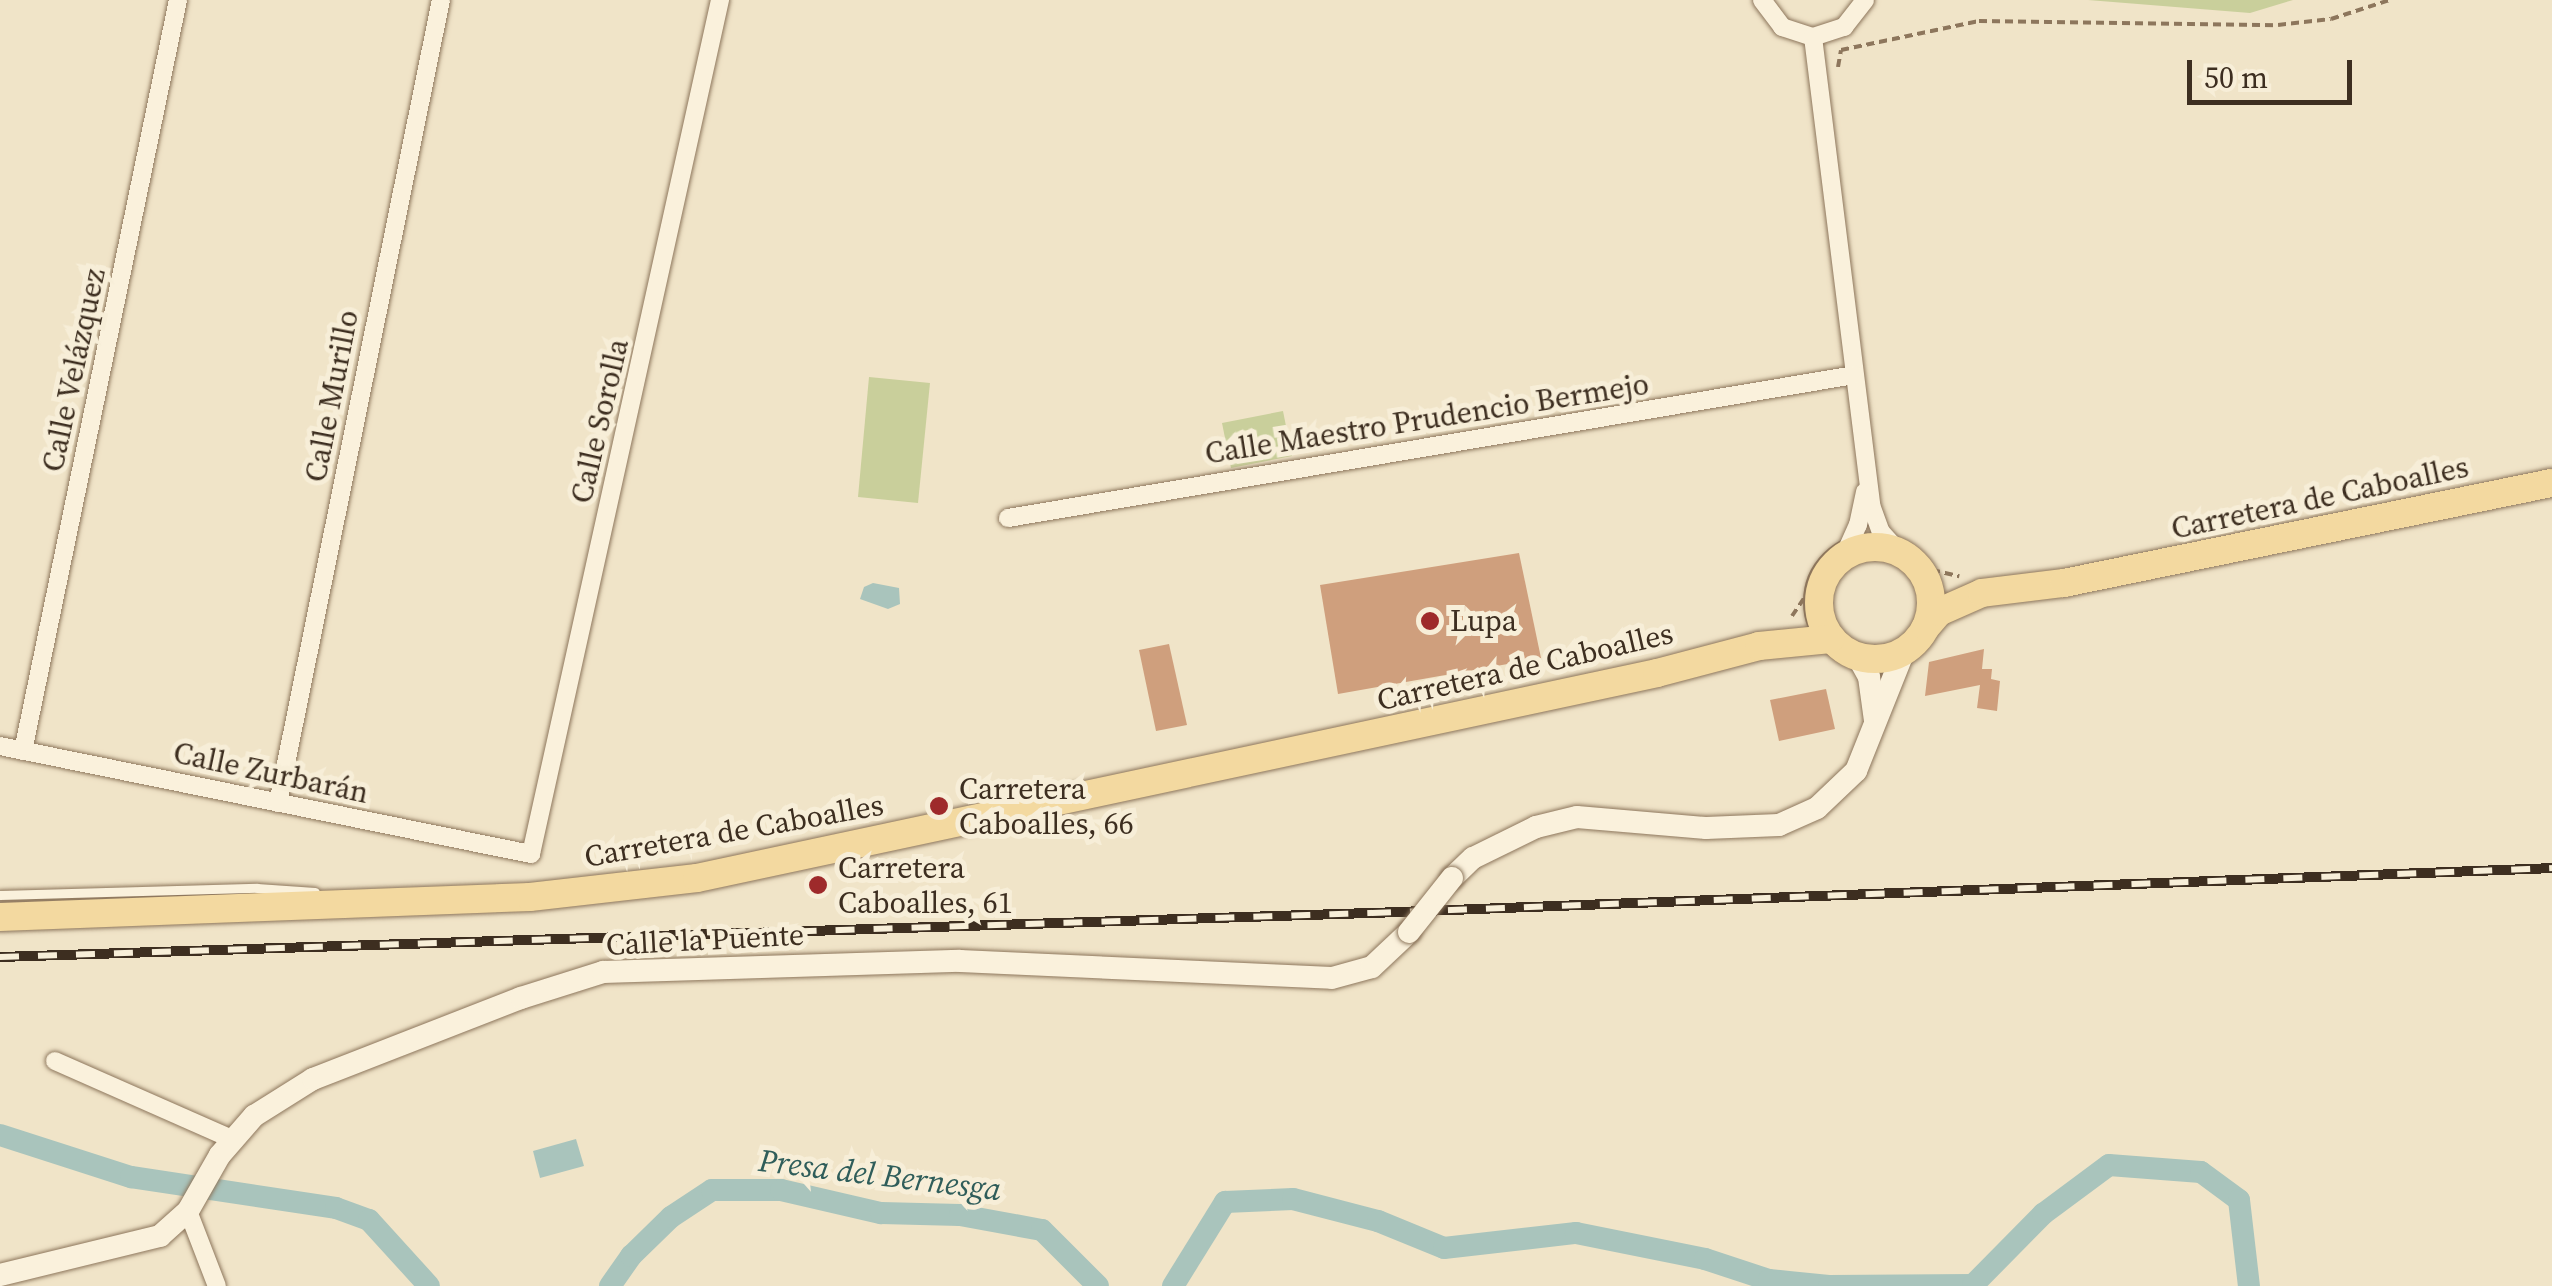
<!DOCTYPE html>
<meta charset="utf-8">
<style>
body{margin:0}
#map{position:relative;width:2552px;height:1286px;overflow:hidden;background:#f0e4c8;font-family:"Source Serif 4",serif}
div>[style]{position:absolute}
[style*='--x']{left:calc(var(--x)*1px);top:calc(var(--y)*1px);width:calc(var(--w)*1px);rotate:calc(var(--a)*1deg)}
.green>*{inset:0;background:#c9cf9b}
.water>*{inset:0;background:#a9c4bc}
.canal>*{height:22px;margin:-11px;padding:0 11px;transform-origin:11px;border-radius:11px;background:#a9c4bc}
.building>*{inset:0;background:#cf9f7d}
.path>*{height:4px;margin-top:-2px;transform-origin:0;background:repeating-linear-gradient(90deg,#8d765c 0 8px,transparent 0 13px)}
.path>.ring{margin:-2px;padding:0;box-sizing:content-box;background:none;border:4px solid #8d765c;border-radius:50%}
.roads{filter:drop-shadow(0 0 2px #8d765c) drop-shadow(0 0 2px #8d765c)}
.service>*{height:9px;margin:-4.5px;padding:0 4.5px;transform-origin:4.5px;border-radius:4.5px;background:#faf1dc}
.minor>*{height:18px;margin:-9px;padding:0 9px;transform-origin:9px;border-radius:9px;background:#faf1dc}
.tertiary>*{height:22px;margin:-11px;padding:0 11px;transform-origin:11px;border-radius:11px;background:#faf1dc}
.primary>*{height:28px;margin:-14px;padding:0 14px;transform-origin:14px;border-radius:14px;background:#f3d9a0}
.primary>.ring{margin:-14px;padding:0;box-sizing:content-box;background:none;border:28px solid #f3d9a0;border-radius:50%}
.rail>*{height:10px;margin-top:-5px;transform-origin:0;background:repeating-linear-gradient(90deg,#f7eed8 0 19px,#3d2e20 0 38px);box-sizing:border-box;border-block:2px solid #3d2e20}
.bridges{filter:drop-shadow(0 0 2px #8d765c) drop-shadow(0 0 2px #8d765c)}
.tertiary-bridge>*{height:22px;margin:-11px;padding:0 11px;transform-origin:11px;border-radius:11px;background:#faf1dc}
.dots>*{width:28px;height:28px;translate:-50% -50%;box-sizing:border-box;border:5px solid #f7eed8;border-radius:50%}
span{translate:-50% -50%;white-space:nowrap;text-align:center;line-height:1.15;-webkit-text-stroke:10px #f7eed8;paint-order:stroke}
.street-label{font-size:30px;color:#3d2e20}
.poi-label{font-size:30px;color:#3d2e20}
.left{translate:0 -50%;text-align:left}
.water-label{font-size:32px;color:#2f5d5a;font-style:italic}
.scale{position:absolute;left:2187px;top:60px;width:165px;height:45px;box-sizing:border-box;border:5px solid #3d2e20;border-top:0;padding-left:12px;font-size:30px;line-height:35px;white-space:nowrap;color:#3d2e20;-webkit-text-stroke:8px #f7eed8;paint-order:stroke}
</style>
<div id="map">
<div class="green">
<i style="clip-path:polygon(2088px 0,2293px 0,2250px 13px)"></i>
<i style="clip-path:polygon(869px 377px,930px 383px,918px 503px,858px 497px)"></i>
<i style="clip-path:polygon(1283px 411px,1292px 456px,1231px 468px,1222px 423px)"></i>
</div>
<div class="water">
<i style="clip-path:polygon(873px 583px,899px 588px,900px 604px,888px 609px,860px 599px,864px 587px)"></i>
<i style="clip-path:polygon(576px 1139px,584px 1166px,540px 1178px,533px 1151px)"></i>
</div>
<div class="canal">
<i style="--x:0;--y:1135;--w:138;--a:17.8"></i>
<i style="--x:131;--y:1177;--w:207;--a:8.6"></i>
<i style="--x:336;--y:1208;--w:35;--a:20"></i>
<i style="--x:369;--y:1220;--w:89;--a:47.7"></i>
<i style="--x:610;--y:1286;--w:37;--a:-55"></i>
<i style="--x:631;--y:1256;--w:56;--a:-44.3"></i>
<i style="--x:671;--y:1217;--w:49;--a:-33.4"></i>
<i style="--x:712;--y:1190;--w:69;--a:0"></i>
<i style="--x:781;--y:1190;--w:103;--a:13"></i>
<i style="--x:881;--y:1213;--w:79;--a:1.5"></i>
<i style="--x:960;--y:1215;--w:83;--a:10.4"></i>
<i style="--x:1042;--y:1230;--w:79;--a:45"></i>
<i style="--x:1173;--y:1286;--w:99;--a:-58.2"></i>
<i style="--x:1225;--y:1202;--w:68;--a:-2.5"></i>
<i style="--x:1293;--y:1199;--w:88;--a:14.5"></i>
<i style="--x:1378;--y:1221;--w:71;--a:22.2"></i>
<i style="--x:1444;--y:1248;--w:133;--a:-6.5"></i>
<i style="--x:1576;--y:1233;--w:132;--a:11.4"></i>
<i style="--x:1705;--y:1259;--w:67;--a:18.2"></i>
<i style="--x:1769;--y:1280;--w:60;--a:5.7"></i>
<i style="--x:1829;--y:1286;--w:144;--a:-0.4"></i>
<i style="--x:1973;--y:1285;--w:100;--a:-45.4"></i>
<i style="--x:2043;--y:1214;--w:82;--a:-36.6"></i>
<i style="--x:2109;--y:1165;--w:92;--a:4.4"></i>
<i style="--x:2201;--y:1172;--w:47;--a:36.4"></i>
<i style="--x:2239;--y:1200;--w:87;--a:83.4"></i>
</div>
<div class="building">
<i style="clip-path:polygon(1519px 553px,1541px 658px,1338px 694px,1320px 585px)"></i>
<i style="clip-path:polygon(1169px 644px,1187px 725px,1156px 731px,1139px 650px)"></i>
<i style="clip-path:polygon(1984px 649px,1982px 669px,1992px 669px,1991px 679px,2000px 681px,1997px 711px,1977px 708px,1980px 685px,1925px 696px,1929px 662px)"></i>
<i style="clip-path:polygon(1826px 689px,1835px 729px,1779px 741px,1770px 700px)"></i>
</div>
<div class="path">
<i style="--x:1838;--y:67;--w:17;--a:-80"></i>
<i style="--x:1841;--y:50;--w:141;--a:-11.9"></i>
<i style="--x:1979;--y:21;--w:299;--a:0.8"></i>
<i style="--x:2278;--y:25;--w:53;--a:-6.5"></i>
<i style="--x:2331;--y:19;--w:62;--a:-17.9"></i>
<i class="ring" style="left:1805px;top:535px;width:130px;height:130px"></i>
<i style="--x:1932;--y:570;--w:28;--a:13"></i>
<i style="--x:1792;--y:616;--w:25;--a:-56"></i>
</div>
<div class="roads">
<div class="service">
<i style="--x:0;--y:895;--w:257;--a:-1.6"></i>
<i style="--x:257;--y:888;--w:58;--a:3.9"></i>
</div>
<div class="minor">
<i style="--x:1762;--y:0;--w:34;--a:53"></i>
<i style="--x:1782;--y:27;--w:33;--a:18"></i>
<i style="--x:1813;--y:37;--w:33;--a:-18"></i>
<i style="--x:1844;--y:27;--w:34;--a:-52"></i>
<i style="--x:1813;--y:37;--w:472;--a:82.9"></i>
<i style="--x:1871;--y:505;--w:29;--a:70"></i>
<i style="--x:1881;--y:532;--w:27;--a:48"></i>
<i style="--x:1008;--y:518;--w:858;--a:-9.59"></i>
<i style="--x:1844;--y:556;--w:34;--a:-66"></i>
<i style="--x:1858;--y:525;--w:34;--a:-78"></i>
<i style="--x:0;--y:746;--w:542;--a:11.5"></i>
<i style="--x:531;--y:854;--w:875;--a:-77.52"></i>
<i style="--x:23;--y:751;--w:767;--a:-78.34"></i>
<i style="--x:278;--y:803;--w:819;--a:-78.53"></i>
<i style="--x:55;--y:1061;--w:196;--a:23.8"></i>
<i style="--x:188;--y:1211;--w:80;--a:68.9"></i>
</div>
<div class="tertiary">
<i style="--x:1858;--y:657;--w:23;--a:61"></i>
<i style="--x:1869;--y:677;--w:44;--a:82.2"></i>
<i style="--x:1452;--y:878;--w:29;--a:-44"></i>
<i style="--x:1473;--y:858;--w:70;--a:-26.2"></i>
<i style="--x:1536;--y:827;--w:42;--a:-13.7"></i>
<i style="--x:1577;--y:817;--w:129;--a:4.9"></i>
<i style="--x:1706;--y:828;--w:73;--a:-2.4"></i>
<i style="--x:1779;--y:825;--w:42;--a:-24.1"></i>
<i style="--x:1817;--y:808;--w:54;--a:-43.5"></i>
<i style="--x:1856;--y:771;--w:129;--a:-68.2"></i>
<i style="--x:0;--y:1275;--w:165;--a:-13.7"></i>
<i style="--x:160;--y:1236;--w:38;--a:-42"></i>
<i style="--x:188;--y:1211;--w:64;--a:-60.3"></i>
<i style="--x:220;--y:1155;--w:52;--a:-48.9"></i>
<i style="--x:254;--y:1116;--w:70;--a:-32.1"></i>
<i style="--x:313;--y:1079;--w:223;--a:-21.3"></i>
<i style="--x:521;--y:998;--w:86;--a:-17.6"></i>
<i style="--x:603;--y:972;--w:357;--a:-1.8"></i>
<i style="--x:960;--y:961;--w:372;--a:2.6"></i>
<i style="--x:1332;--y:978;--w:41;--a:-15.4"></i>
<i style="--x:1372;--y:967;--w:51;--a:-43.4"></i>
</div>
<div class="primary">
<i class="ring" style="left:1819px;top:547px;width:84px;height:84px"></i>
<i style="--x:1926;--y:627;--w:20;--a:-49"></i>
<i style="--x:1939;--y:612;--w:47;--a:-23.8"></i>
<i style="--x:1982;--y:593;--w:83;--a:-7"></i>
<i style="--x:2064;--y:583;--w:498;--a:-11.6"></i>
<i style="--x:0;--y:917;--w:530;--a:-2.16"></i>
<i style="--x:530;--y:897;--w:168;--a:-6.5"></i>
<i style="--x:697;--y:878;--w:982;--a:-12.05"></i>
<i style="--x:1657;--y:673;--w:106;--a:-14.8"></i>
<i style="--x:1759;--y:646;--w:72;--a:-5.6"></i>
</div>
</div>
<div class="rail">
<i style="--x:0;--y:957;--w:1373;--a:-1.84"></i>
<i style="--x:1372;--y:913;--w:1181;--a:-2.18"></i>
</div>
<div class="bridges">
<div class="tertiary-bridge">
<i style="--x:1409;--y:932;--w:69;--a:-51.5"></i>
</div>
</div>
<div class="dots">
<i style="left:1430px;top:621px;background:#9e2a2b"></i>
<i style="left:939px;top:806px;background:#9e2a2b"></i>
<i style="left:818px;top:885px;background:#9e2a2b"></i>
</div>
<div class="street-label">
<span style="left:74px;top:370px;rotate:-78deg">Calle Velázquez</span>
<span style="left:332px;top:396px;rotate:-79deg">Calle Murillo</span>
<span style="left:1427px;top:419px;rotate:-9deg">Calle Maestro Prudencio Bermejo</span>
<span style="left:600px;top:421px;rotate:-77deg">Calle Sorolla</span>
<span style="left:2320px;top:498px;rotate:-12deg">Carretera de Caboalles</span>
<span style="left:1525px;top:667px;rotate:-13deg">Carretera de Caboalles</span>
<span style="left:271px;top:773px;rotate:12deg">Calle Zurbarán</span>
<span style="left:734px;top:831px;rotate:-10deg">Carretera de Caboalles</span>
<span style="left:705px;top:940px;rotate:-3deg">Calle la Puente</span>
</div>
<div class="poi-label">
<span class="left" style="left:1450px;top:621px">Lupa</span>
<span class="left" style="left:959px;top:806px">Carretera<br>Caboalles, 66</span>
<span class="left" style="left:838px;top:885px">Carretera<br>Caboalles, 61</span>
</div>
<div class="water-label">
<span style="left:880px;top:1175px;rotate:7deg">Presa del Bernesga</span>
</div>
<div class="scale">50 m</div>
</div>
